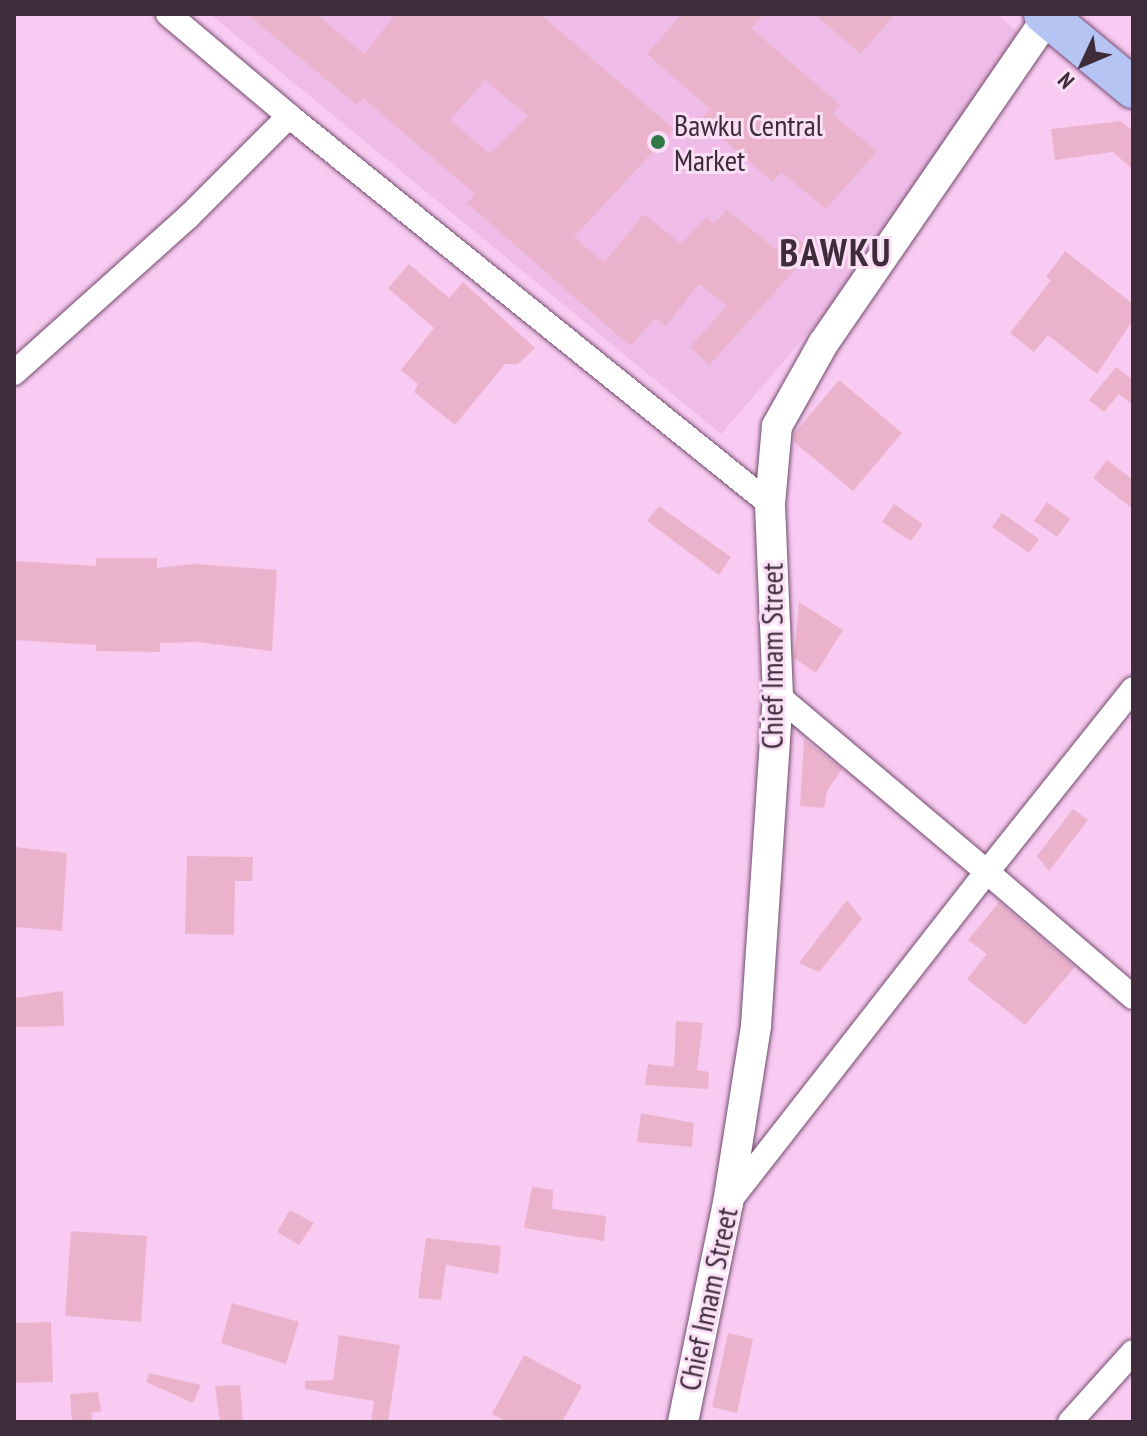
<!DOCTYPE html>
<style>
body{margin:0}
#map{position:relative;width:1147px;height:1436px;overflow:hidden;background:#f9cbf2;font-family:"PT Sans Narrow",sans-serif}
div>[style]{position:absolute}
[style*='--x']{left:calc(var(--x)*1px);top:calc(var(--y)*1px);width:calc(var(--w)*1px);rotate:calc(var(--a)*1deg)}
.built>*{inset:0;background:#eebce7}
.building>*{inset:0;background:#ebb3cb}
.roads{filter:drop-shadow(0 0 2px #734c6e) drop-shadow(0 0 2px #734c6e)}
.minor>*{height:24px;margin:-12px;padding:0 12px;transform-origin:12px;border-radius:12px;background:#fff}
.tertiary>*{height:30px;margin:-15px;padding:0 15px;transform-origin:15px;border-radius:15px;background:#fff}
.trunk>*{height:40px;margin:-20px;padding:0 20px;transform-origin:20px;border-radius:20px;background:#b6c4f4}
.dots>*{width:22px;height:22px;translate:-50% -50%;box-sizing:border-box;border:4px solid #fbdff6;border-radius:50%}
span{translate:-50% -50%;white-space:nowrap;text-align:center;line-height:1.15;-webkit-text-stroke:6px #fbdff6;paint-order:stroke}
.poi-label{font-size:30px;color:#3e2c3b}
.left{translate:0 -50%;text-align:left}
.street-label{font-size:30px;color:#3e2c3b}
.district-label{font-size:38px;color:#3e2c3b;font-weight:700;letter-spacing:2px}
.frame{position:absolute;inset:0;border:16px solid #3e2c3b;pointer-events:none}
.north{position:absolute;left:1043px;top:24px;width:80px;height:80px;-webkit-text-stroke:6px #fbdff6;paint-order:stroke;rotate:226deg;font-size:22px;font-weight:700;line-height:32px;text-align:center;color:#3e2c3b}
.north::after{content:'';display:block;margin:auto;width:28px;height:36px;background:#3e2c3b;clip-path:polygon(50% 0,100% 100%,50% 72%,0 100%)}
</style>
<div id="map">
<div class="built">
<i style="clip-path:polygon(210px 14px,997px 14px,1019px 34px,879px 251px,721px 434px)"></i>
</div>
<div class="building">
<i style="clip-path:polygon(evenodd,247px 14px,316px 14px,364px 54px,396px 14px,540px 14px,674px 129px,574px 237px,604px 263px,644px 214px,681px 244px,707px 217px,714px 224px,727px 210px,777px 250px,792px 233px,812px 251px,709px 365px,690px 347px,727px 306px,699px 284px,666px 326px,655px 318px,630px 346px,467px 203px,475px 194px,363px 98px,357px 105px,247px 14px,485px 80px,528px 116px,490px 154px,450px 120px,485px 80px)"></i>
<i style="clip-path:polygon(682px 14px,764px 14px,751px 28px,840px 105px,832px 114px,877px 151px,826px 209px,781px 172px,773px 182px,700px 120px,710px 109px,647px 54px)"></i>
<i style="clip-path:polygon(814px 14px,895px 14px,861px 54px)"></i>
<i style="clip-path:polygon(1121px 121px,1133px 131px,1133px 170px,1113px 152px,1055px 160px,1051px 129px)"></i>
<i style="clip-path:polygon(1065px 251px,1133px 304px,1133px 320px,1097px 374px,1048px 335px,1034px 352px,1010px 333px,1051px 280px,1046px 277px)"></i>
<i style="clip-path:polygon(409px 264px,449px 298px,463px 282px,535px 348px,518px 364px,505px 364px,455px 425px,414px 392px,418px 384px,401px 370px,434px 328px,388px 288px)"></i>
<i style="clip-path:polygon(1116px 367px,1133px 380px,1133px 405px,1119px 394px,1104px 412px,1089px 400px)"></i>
<i style="clip-path:polygon(839px 380px,902px 433px,853px 491px,794px 442px,794px 434px)"></i>
<i style="clip-path:polygon(1107px 460px,1133px 480px,1133px 509px,1093px 478px)"></i>
<i style="clip-path:polygon(1047px 502px,1070px 519px,1057px 537px,1034px 521px)"></i>
<i style="clip-path:polygon(894px 504px,923px 524px,911px 541px,882px 522px)"></i>
<i style="clip-path:polygon(659px 506px,731px 557px,719px 575px,647px 521px)"></i>
<i style="clip-path:polygon(1002px 513px,1039px 539px,1029px 553px,992px 527px)"></i>
<i style="clip-path:polygon(96px 558px,157px 558px,157px 568px,195px 564px,277px 570px,272px 651px,196px 642px,160px 643px,160px 652px,96px 651px,96px 645px,14px 640px,14px 561px,96px 566px)"></i>
<i style="clip-path:polygon(799px 602px,843px 630px,816px 673px,794px 658px)"></i>
<i style="clip-path:polygon(804px 739px,842px 769px,827px 791px,824px 808px,800px 806px)"></i>
<i style="clip-path:polygon(1073px 809px,1088px 820px,1049px 871px,1037px 856px)"></i>
<i style="clip-path:polygon(14px 847px,67px 853px,62px 931px,14px 927px)"></i>
<i style="clip-path:polygon(187px 856px,253px 857px,252px 881px,235px 881px,234px 935px,185px 934px)"></i>
<i style="clip-path:polygon(847px 900px,862px 919px,819px 972px,799px 963px)"></i>
<i style="clip-path:polygon(999px 902px,1075px 967px,1025px 1025px,967px 979px,987px 954px,968px 940px)"></i>
<i style="clip-path:polygon(63px 991px,64px 1026px,14px 1027px,14px 998px)"></i>
<i style="clip-path:polygon(676px 1021px,703px 1023px,697px 1070px,709px 1072px,708px 1089px,645px 1085px,648px 1064px,674px 1067px)"></i>
<i style="clip-path:polygon(641px 1113px,694px 1123px,692px 1147px,637px 1142px)"></i>
<i style="clip-path:polygon(532px 1187px,553px 1190px,552px 1209px,606px 1216px,604px 1241px,524px 1228px)"></i>
<i style="clip-path:polygon(290px 1210px,314px 1223px,299px 1245px,277px 1232px)"></i>
<i style="clip-path:polygon(71px 1231px,147px 1236px,141px 1322px,65px 1316px)"></i>
<i style="clip-path:polygon(426px 1238px,501px 1246px,498px 1274px,446px 1265px,441px 1300px,418px 1298px)"></i>
<i style="clip-path:polygon(232px 1303px,299px 1322px,286px 1364px,221px 1343px)"></i>
<i style="clip-path:polygon(51px 1322px,53px 1382px,14px 1383px,14px 1323px)"></i>
<i style="clip-path:polygon(728px 1333px,753px 1339px,737px 1413px,712px 1407px)"></i>
<i style="clip-path:polygon(339px 1335px,400px 1345px,388px 1422px,371px 1422px,374px 1401px,305px 1389px,305px 1381px,333px 1380px)"></i>
<i style="clip-path:polygon(524px 1355px,582px 1386px,562px 1422px,507px 1422px,492px 1414px)"></i>
<i style="clip-path:polygon(149px 1373px,201px 1385px,193px 1403px,146px 1382px)"></i>
<i style="clip-path:polygon(240px 1385px,243px 1422px,220px 1422px,215px 1386px)"></i>
<i style="clip-path:polygon(98px 1392px,101px 1411px,91px 1413px,93px 1422px,72px 1422px,70px 1394px)"></i>
</div>
<div class="roads">
<div class="minor">
<i style="--x:168;--y:14;--w:158;--a:40.1"></i>
<i style="--x:14;--y:373;--w:234;--a:-41.9"></i>
<i style="--x:188;--y:217;--w:143;--a:-45"></i>
<i style="--x:289;--y:116;--w:618;--a:38.89"></i>
<i style="--x:778;--y:696;--w:273;--a:40.1"></i>
<i style="--x:987;--y:872;--w:234;--a:-51.4"></i>
<i style="--x:728;--y:1203;--w:420;--a:-52"></i>
<i style="--x:987;--y:872;--w:192;--a:40.6"></i>
<i style="--x:1070;--y:1422;--w:94;--a:-48"></i>
</div>
<div class="tertiary">
<i style="--x:683;--y:1422;--w:224;--a:-78.4"></i>
<i style="--x:728;--y:1203;--w:179;--a:-81"></i>
<i style="--x:756;--y:1026;--w:331;--a:-86.2"></i>
<i style="--x:778;--y:696;--w:192;--a:-92.4"></i>
<i style="--x:770;--y:504;--w:78;--a:-84.9"></i>
<i style="--x:777;--y:426;--w:94;--a:-60.7"></i>
<i style="--x:823;--y:344;--w:401;--a:-55.5"></i>
</div>
<div class="trunk">
<i style="--x:1044;--y:14;--w:116;--a:39.7"></i>
</div>
</div>
<div class="dots">
<i style="left:658px;top:142px;background:#2f7947"></i>
</div>
<div class="poi-label">
<span class="left" style="left:674px;top:142px">Bawku Central<br>Market</span>
</div>
<div class="street-label">
<span style="left:772px;top:656px;rotate:-90deg">Chief Imam Street</span>
<span style="left:708px;top:1299px;rotate:-78deg">Chief Imam Street</span>
</div>
<div class="district-label">
<span style="left:836px;top:252px">BAWKU</span>
</div>
<div class="frame"></div>
<div class="north">N</div>
</div>
